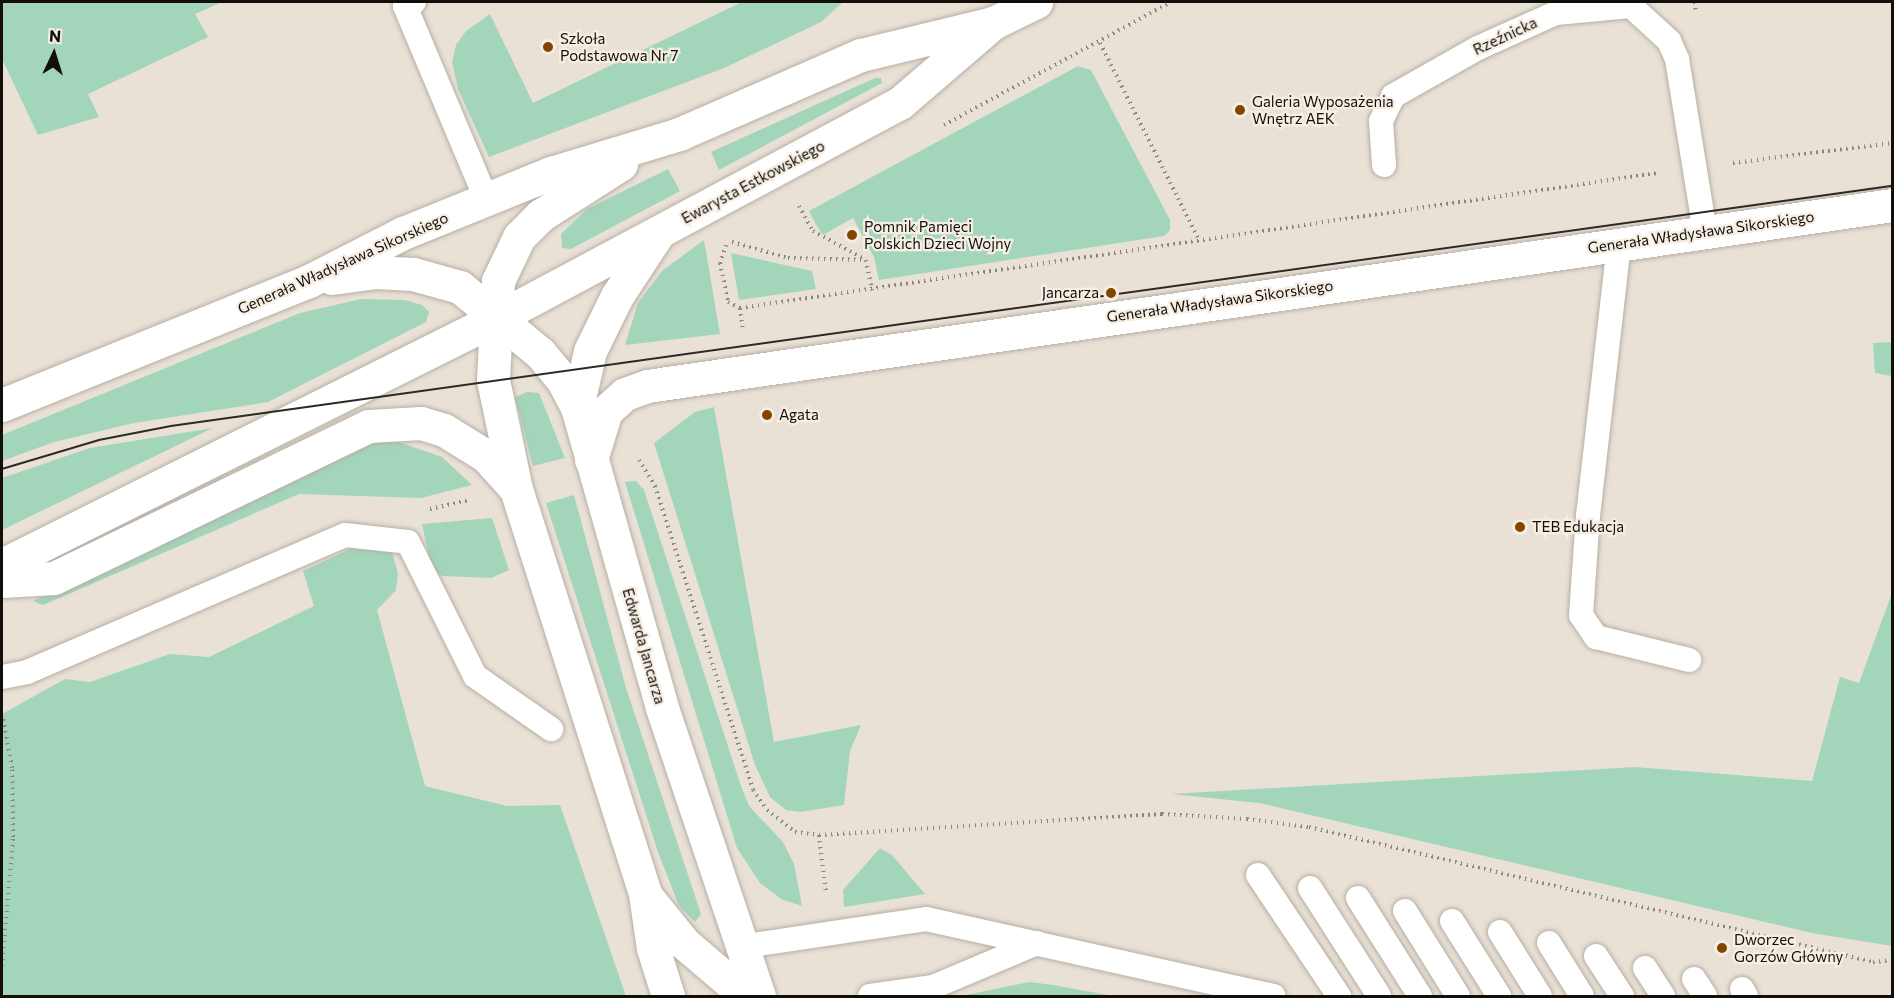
<!DOCTYPE html>
<meta charset="utf-8">
<style>
body{margin:0}
#map{position:relative;width:1894px;height:998px;overflow:hidden;background:#eae1d6;font-family:Commissioner,sans-serif}
div>[style]{position:absolute}
[style*='--x']{left:calc(var(--x)*1px);top:calc(var(--y)*1px);width:calc(var(--w)*1px);rotate:calc(var(--a)*1deg)}
.green>*{inset:0;background:#a3d5bb}
.path>*{height:4px;margin-top:-2px;transform-origin:0;background:repeating-linear-gradient(90deg,#8d867f 0 1.5px,transparent 0 6px)}
.roads{filter:drop-shadow(0 0 2px #b7afa4) drop-shadow(0 0 2px #b7afa4)}
.lane>*{height:24px;margin:-12px;padding:0 12px;transform-origin:12px;border-radius:12px;background:#fff}
.street>*{height:33px;margin:-16.5px;padding:0 16.5px;transform-origin:16.5px;border-radius:16.5px;background:#fff}
.secondary>*{height:33px;margin:-16.5px;padding:0 16.5px;transform-origin:16.5px;border-radius:16.5px;background:#fff}
.tram>*{height:1.5px;margin:-0.75px;padding:0 0.75px;transform-origin:0.75px;border-radius:0.75px;background:#2d2925}
.dots>*{width:16px;height:16px;translate:-50% -50%;box-sizing:border-box;border:3px solid #f7eee3;border-radius:50%}
span{translate:-50% -50%;white-space:nowrap;text-align:center;line-height:1.15;-webkit-text-stroke:4.5px #f7eee3;paint-order:stroke}
.street-label{font-size:15px;color:#110e0b}
.poi-label{font-size:15px;color:#110e0b}
.left{translate:0 -50%;text-align:left}
.right{translate:-100% -50%;text-align:right}
.frame{position:absolute;inset:0;border:3px solid #110e0b;pointer-events:none}
.north{position:absolute;left:24px;top:24px;width:60px;height:60px;-webkit-text-stroke:4px #f7eee3;paint-order:stroke;rotate:4deg;font-size:16px;font-weight:700;line-height:24px;text-align:center;color:#110e0b}
.north::after{content:'';display:block;margin:auto;width:21px;height:27px;background:#110e0b;clip-path:polygon(50% 0,100% 100%,50% 72%,0 100%)}
</style>
<div id="map">
<div class="green">
<i style="clip-path:polygon(2px 2px,222px 2px,195px 14px,208px 37px,88px 94px,99px 117px,38px 135px,2px 59px)"></i>
<i style="clip-path:polygon(742px 2px,843px 2px,821px 22px,724px 68px,489px 157px,458px 89px,452px 62px,456px 45px,466px 31px,490px 14px,533px 103px)"></i>
<i style="clip-path:polygon(1078px 66px,1091px 70px,1170px 220px,1170px 230px,1164px 236px,879px 280px,874px 257px,853px 218px,823px 235px,818px 228px,809px 211px)"></i>
<i style="clip-path:polygon(875px 78px,881px 78px,882px 83px,719px 170px,711px 152px)"></i>
<i style="clip-path:polygon(668px 169px,680px 191px,571px 249px,562px 248px,561px 234px,587px 209px)"></i>
<i style="clip-path:polygon(704px 240px,720px 334px,625px 345px,638px 303px,662px 271px)"></i>
<i style="clip-path:polygon(731px 253px,812px 271px,816px 289px,739px 300px)"></i>
<i style="clip-path:polygon(361px 299px,405px 300px,422px 305px,429px 312px,426px 322px,268px 402px,134px 423px,54px 442px,2px 461px,2px 435px,300px 313px)"></i>
<i style="clip-path:polygon(1892px 342px,1892px 376px,1875px 373px,1873px 343px)"></i>
<i style="clip-path:polygon(527px 392px,539px 393px,565px 458px,533px 466px,515px 397px)"></i>
<i style="clip-path:polygon(714px 407px,774px 742px,861px 725px,850px 751px,844px 805px,800px 812px,786px 810px,770px 797px,755px 765px,654px 443px,695px 412px)"></i>
<i style="clip-path:polygon(213px 428px,2px 530px,2px 478px,90px 448px)"></i>
<i style="clip-path:polygon(396px 441px,442px 457px,472px 485px,421px 498px,299px 494px,43px 605px,33px 601px,340px 452px,366px 443px)"></i>
<i style="clip-path:polygon(636px 481px,644px 490px,741px 786px,749px 806px,783px 842px,794px 864px,802px 906px,781px 899px,760px 883px,737px 848px,625px 482px)"></i>
<i style="clip-path:polygon(574px 495px,626px 688px,701px 914px,695px 922px,679px 906px,658px 852px,546px 503px)"></i>
<i style="clip-path:polygon(492px 518px,509px 570px,491px 578px,443px 576px,432px 570px,422px 524px)"></i>
<i style="clip-path:polygon(363px 543px,392px 552px,398px 573px,396px 590px,377px 610px,425px 786px,507px 806px,560px 805px,626px 996px,2px 996px,2px 714px,65px 679px,90px 682px,170px 654px,209px 657px,314px 606px,303px 571px)"></i>
<i style="clip-path:polygon(1892px 593px,1892px 946px,1812px 933px,1259px 803px,1171px 794px,1635px 767px,1812px 781px,1840px 677px,1859px 683px)"></i>
<i style="clip-path:polygon(880px 848px,892px 855px,925px 894px,844px 907px,843px 890px)"></i>
<i style="clip-path:polygon(1029px 982px,1053px 985px,1114px 996px,961px 996px)"></i>
</div>
<div class="path">
<i style="--x:1695;--y:2;--w:11;--a:85"></i>
<i style="--x:1100;--y:43;--w:220;--a:63.3"></i>
<i style="--x:944;--y:125;--w:258;--a:-28.5"></i>
<i style="--x:1733;--y:163;--w:160;--a:-7.2"></i>
<i style="--x:799;--y:206;--w:29;--a:61"></i>
<i style="--x:813;--y:231;--w:60;--a:28.7"></i>
<i style="--x:866;--y:260;--w:31;--a:79"></i>
<i style="--x:732;--y:242;--w:58;--a:15.9"></i>
<i style="--x:788;--y:258;--w:78;--a:1.5"></i>
<i style="--x:726;--y:245;--w:19;--a:108"></i>
<i style="--x:720;--y:263;--w:40;--a:78"></i>
<i style="--x:728;--y:302;--w:13;--a:27"></i>
<i style="--x:740;--y:308;--w:22;--a:82"></i>
<i style="--x:740;--y:308;--w:927;--a:-8.37"></i>
<i style="--x:639;--y:460;--w:31;--a:58"></i>
<i style="--x:655;--y:486;--w:319;--a:72.1"></i>
<i style="--x:753;--y:790;--w:24;--a:55"></i>
<i style="--x:767;--y:810;--w:36;--a:38"></i>
<i style="--x:795;--y:832;--w:24;--a:7"></i>
<i style="--x:819;--y:835;--w:344;--a:-3.5"></i>
<i style="--x:1162;--y:814;--w:85;--a:3.4"></i>
<i style="--x:1247;--y:819;--w:63;--a:7.4"></i>
<i style="--x:1309;--y:827;--w:580;--a:13.46"></i>
<i style="--x:1873;--y:962;--w:19;--a:-6"></i>
<i style="--x:430;--y:509;--w:40;--a:-13"></i>
<i style="--x:819;--y:835;--w:59;--a:83.2"></i>
<i style="--x:2;--y:966;--w:129;--a:-85.1"></i>
<i style="--x:13;--y:837;--w:69;--a:-90.8"></i>
<i style="--x:12;--y:768;--w:53;--a:-99.8"></i>
</div>
<div class="roads">
<div class="lane">
<i style="--x:414;--y:2;--w:10;--a:156"></i>
<i style="--x:405;--y:6;--w:209;--a:67.2"></i>
<i style="--x:1384;--y:165;--w:44;--a:-93.9"></i>
<i style="--x:1381;--y:121;--w:28;--a:-64"></i>
<i style="--x:1393;--y:96;--w:98;--a:-29.5"></i>
<i style="--x:1478;--y:48;--w:85;--a:-24.2"></i>
<i style="--x:1556;--y:13;--w:75;--a:-5.3"></i>
<i style="--x:1631;--y:6;--w:52;--a:42.6"></i>
<i style="--x:1669;--y:41;--w:20;--a:66"></i>
<i style="--x:1677;--y:59;--w:175;--a:80.8"></i>
<i style="--x:1619;--y:244;--w:273;--a:96.5"></i>
<i style="--x:1588;--y:515;--w:100;--a:94"></i>
<i style="--x:1581;--y:615;--w:27;--a:56"></i>
<i style="--x:1596;--y:637;--w:96;--a:13.9"></i>
<i style="--x:2;--y:677;--w:25;--a:-11"></i>
<i style="--x:27;--y:672;--w:346;--a:-23.3"></i>
<i style="--x:345;--y:535;--w:63;--a:6.3"></i>
<i style="--x:408;--y:542;--w:150;--a:63.4"></i>
<i style="--x:475;--y:676;--w:93;--a:34.9"></i>
<i style="--x:1258;--y:875;--w:146;--a:56.2"></i>
<i style="--x:1310;--y:888;--w:128;--a:57.4"></i>
<i style="--x:1358;--y:898;--w:116;--a:57.7"></i>
<i style="--x:1405;--y:911;--w:100;--a:58.1"></i>
<i style="--x:1452;--y:921;--w:89;--a:57.9"></i>
<i style="--x:1500;--y:932;--w:75;--a:58"></i>
<i style="--x:1549;--y:943;--w:62;--a:58.1"></i>
<i style="--x:739;--y:947;--w:189;--a:-8.5"></i>
<i style="--x:926;--y:919;--w:356;--a:12.5"></i>
<i style="--x:1596;--y:956;--w:48;--a:57"></i>
<i style="--x:1645;--y:968;--w:33;--a:57"></i>
<i style="--x:1694;--y:979;--w:20;--a:57"></i>
<i style="--x:1742;--y:989;--w:8;--a:60"></i>
<i style="--x:870;--y:996;--w:64;--a:-8.1"></i>
<i style="--x:933;--y:987;--w:113;--a:-22.9"></i>
</div>
<div class="street">
<i style="--x:591;--y:460;--w:51;--a:-73"></i>
<i style="--x:606;--y:411;--w:25;--a:-42"></i>
<i style="--x:625;--y:394;--w:23;--a:-20"></i>
<i style="--x:647;--y:386;--w:1258;--a:-8.27"></i>
</div>
<div class="secondary">
<i style="--x:621;--y:164;--w:95;--a:147.5"></i>
<i style="--x:541;--y:215;--w:31;--a:135"></i>
<i style="--x:519;--y:237;--w:49;--a:115.5"></i>
<i style="--x:498;--y:281;--w:99;--a:92.9"></i>
<i style="--x:493;--y:380;--w:111;--a:78.1"></i>
<i style="--x:516;--y:489;--w:425;--a:72.3"></i>
<i style="--x:645;--y:894;--w:55;--a:81.6"></i>
<i style="--x:653;--y:948;--w:50;--a:72.6"></i>
<i style="--x:332;--y:278;--w:43;--a:-7.9"></i>
<i style="--x:375;--y:272;--w:38;--a:3"></i>
<i style="--x:413;--y:274;--w:49;--a:15.5"></i>
<i style="--x:460;--y:287;--w:104;--a:39.5"></i>
<i style="--x:540;--y:353;--w:34;--a:50"></i>
<i style="--x:562;--y:379;--w:32;--a:62"></i>
<i style="--x:577;--y:407;--w:313;--a:74.2"></i>
<i style="--x:662;--y:708;--w:304;--a:71.4"></i>
<i style="--x:2;--y:405;--w:331;--a:-22"></i>
<i style="--x:309;--y:281;--w:106;--a:-27.1"></i>
<i style="--x:403;--y:233;--w:160;--a:-22.1"></i>
<i style="--x:551;--y:173;--w:134;--a:-16.9"></i>
<i style="--x:679;--y:134;--w:198;--a:-23.5"></i>
<i style="--x:861;--y:55;--w:136;--a:-13.6"></i>
<i style="--x:993;--y:23;--w:48;--a:-26"></i>
<i style="--x:577;--y:407;--w:57;--a:-76.9"></i>
<i style="--x:590;--y:351;--w:61;--a:-63.9"></i>
<i style="--x:617;--y:296;--w:73;--a:-56.7"></i>
<i style="--x:2;--y:565;--w:553;--a:-26.52"></i>
<i style="--x:497;--y:318;--w:457;--a:-28.1"></i>
<i style="--x:900;--y:103;--w:123;--a:-40.7"></i>
<i style="--x:2;--y:581;--w:52;--a:-3.3"></i>
<i style="--x:54;--y:578;--w:349;--a:-25.8"></i>
<i style="--x:368;--y:426;--w:53;--a:-3.2"></i>
<i style="--x:421;--y:423;--w:24;--a:17"></i>
<i style="--x:444;--y:430;--w:49;--a:31.8"></i>
<i style="--x:486;--y:456;--w:43;--a:47.8"></i>
<i style="--x:646;--y:896;--w:60;--a:51"></i>
<i style="--x:684;--y:943;--w:82;--a:40.5"></i>
</div>
</div>
<div class="tram">
<i style="--x:2;--y:469;--w:101;--a:-16.6"></i>
<i style="--x:99;--y:440;--w:73;--a:-11"></i>
<i style="--x:171;--y:426;--w:1738;--a:-7.94"></i>
</div>
<div class="dots">
<i style="left:548px;top:47px;background:#814500"></i>
<i style="left:1240px;top:110px;background:#814500"></i>
<i style="left:852px;top:235px;background:#814500"></i>
<i style="left:1111px;top:293px;background:#814500"></i>
<i style="left:767px;top:415px;background:#814500"></i>
<i style="left:1520px;top:527px;background:#814500"></i>
<i style="left:1722px;top:948px;background:#814500"></i>
</div>
<div class="street-label">
<span style="left:1505px;top:36px;rotate:-25deg">Rzeźnicka</span>
<span style="left:753px;top:182px;rotate:-28deg">Ewarysta Estkowskiego</span>
<span style="left:1701px;top:232px;rotate:-8deg">Generała Władysława Sikorskiego</span>
<span style="left:343px;top:263px;rotate:-24deg">Generała Władysława Sikorskiego</span>
<span style="left:1220px;top:301px;rotate:-8deg">Generała Władysława Sikorskiego</span>
<span style="left:644px;top:646px;rotate:74deg">Edwarda Jancarza</span>
</div>
<div class="poi-label">
<span class="left" style="left:560px;top:47px">Szkoła<br>Podstawowa Nr 7</span>
<span class="left" style="left:1252px;top:110px">Galeria Wyposażenia<br>Wnętrz AEK</span>
<span class="left" style="left:864px;top:235px">Pomnik Pamięci<br>Polskich Dzieci Wojny</span>
<span class="right" style="left:1099px;top:293px">Jancarza</span>
<span class="left" style="left:779px;top:415px">Agata</span>
<span class="left" style="left:1532px;top:527px">TEB Edukacja</span>
<span class="left" style="left:1734px;top:948px">Dworzec<br>Gorzów Główny</span>
</div>
<div class="frame"></div>
<div class="north">N</div>
</div>
